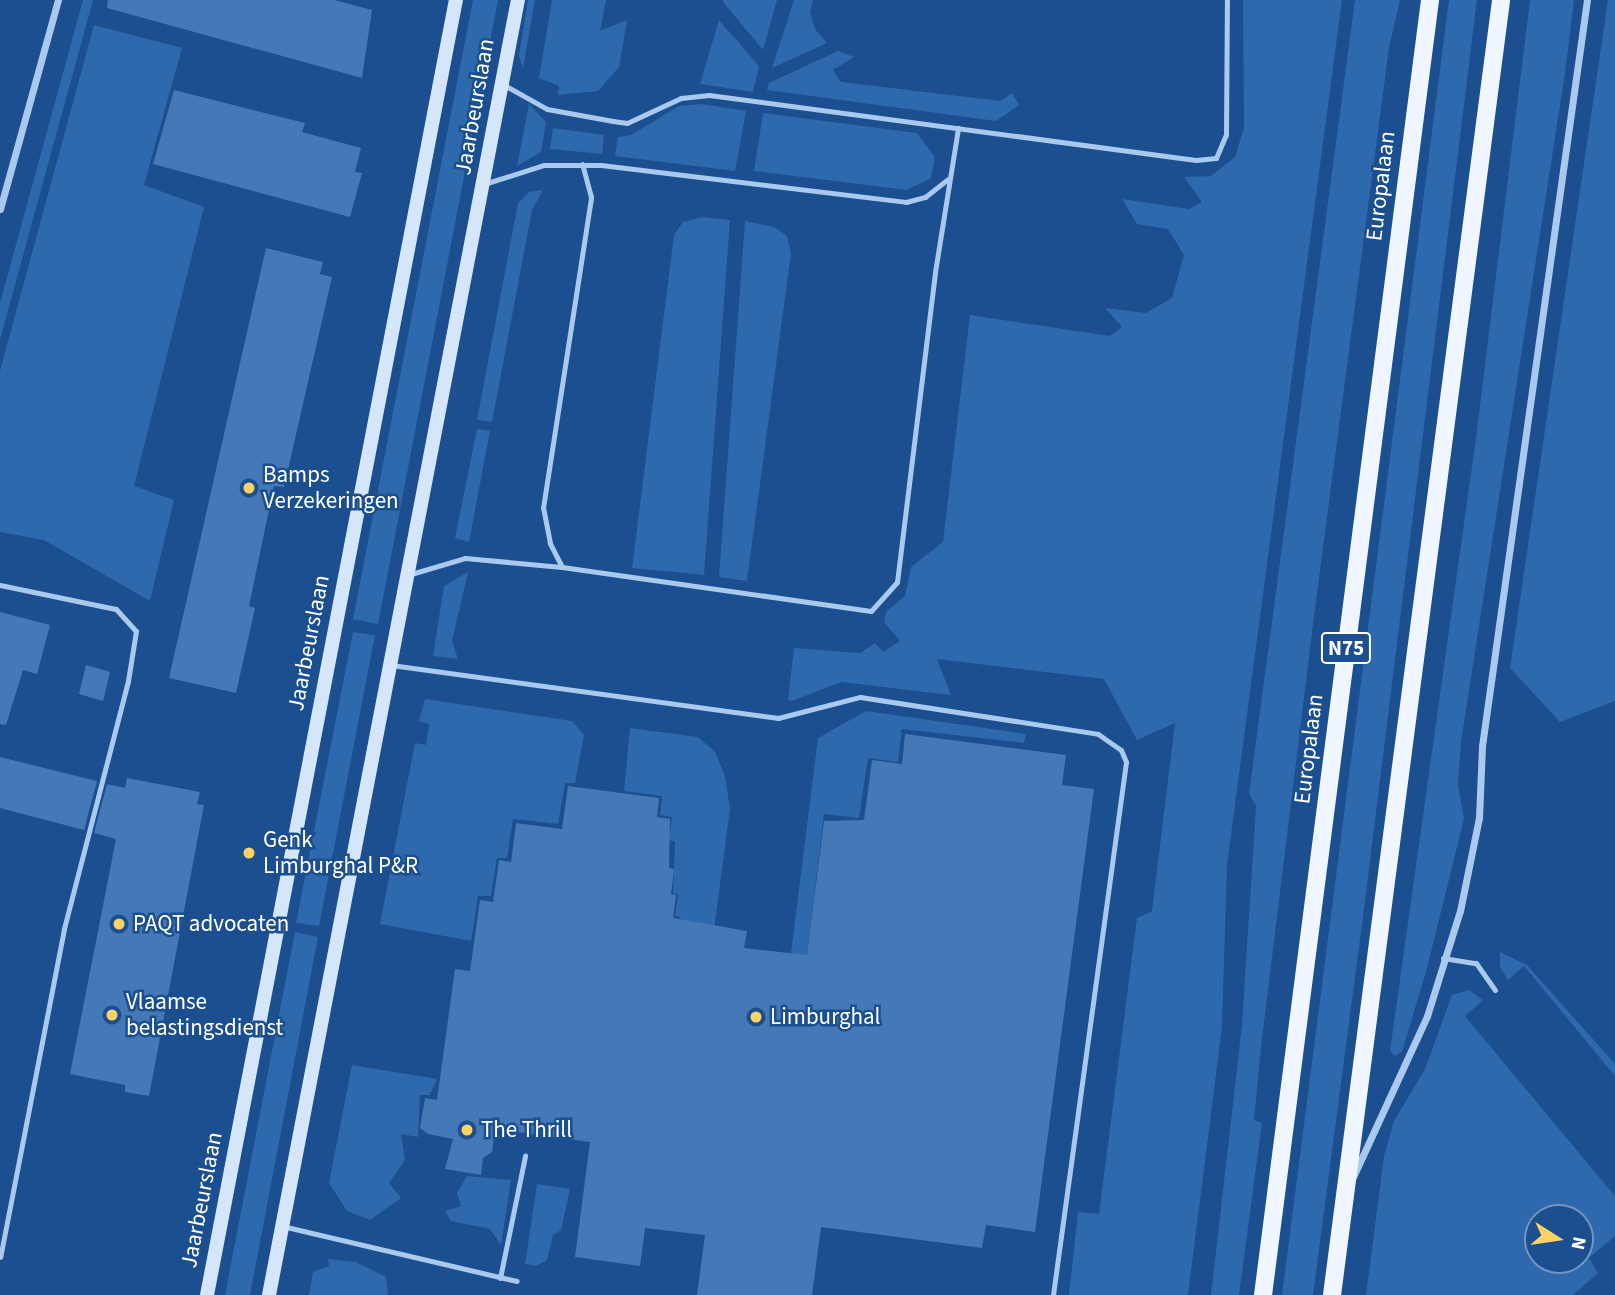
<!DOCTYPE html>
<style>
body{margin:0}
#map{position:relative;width:1615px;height:1295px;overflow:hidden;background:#1b4f8f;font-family:"Source Sans 3",sans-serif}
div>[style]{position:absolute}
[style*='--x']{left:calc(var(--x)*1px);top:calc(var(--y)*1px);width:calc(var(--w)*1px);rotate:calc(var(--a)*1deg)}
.green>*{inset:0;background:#2e69ad}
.building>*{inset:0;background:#4478b7}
.service>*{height:5px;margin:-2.5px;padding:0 2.5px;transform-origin:2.5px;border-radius:2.5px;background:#a9c9ee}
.minor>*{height:7px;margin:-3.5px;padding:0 3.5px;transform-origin:3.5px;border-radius:3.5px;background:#a9c9ee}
.secondary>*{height:14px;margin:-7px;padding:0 7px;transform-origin:7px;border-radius:7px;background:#d6e6fa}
.primary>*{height:18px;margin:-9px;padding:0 9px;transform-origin:9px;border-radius:9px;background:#f0f6ff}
.dots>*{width:19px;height:19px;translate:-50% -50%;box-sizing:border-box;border:4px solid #1b4f8f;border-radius:50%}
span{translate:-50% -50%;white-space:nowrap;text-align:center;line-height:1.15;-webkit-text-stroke:5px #1b4f8f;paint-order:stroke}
.shield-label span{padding:2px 5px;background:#1b4f8f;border:2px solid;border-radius:5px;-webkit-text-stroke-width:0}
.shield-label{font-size:21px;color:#fff;font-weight:700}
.street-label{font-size:23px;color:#fff}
.poi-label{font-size:23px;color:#fff}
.left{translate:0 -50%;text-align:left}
.north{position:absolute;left:1524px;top:1204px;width:70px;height:70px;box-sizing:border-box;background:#1b4f8f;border:2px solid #7695bc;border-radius:50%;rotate:102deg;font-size:19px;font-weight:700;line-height:28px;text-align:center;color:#fff}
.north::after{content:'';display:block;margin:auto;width:24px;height:32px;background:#ffd166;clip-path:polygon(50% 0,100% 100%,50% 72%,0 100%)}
</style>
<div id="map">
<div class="green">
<i style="clip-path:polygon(83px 0,93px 0,0 340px,0 303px)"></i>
<i style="clip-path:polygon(473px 0,498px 0,378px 624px,353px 619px)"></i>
<i style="clip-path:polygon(528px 0,535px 0,523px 68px,519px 56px)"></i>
<i style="clip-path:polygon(552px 0,606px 0,600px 31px,627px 20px,619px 67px,598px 91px,558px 95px,559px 86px,539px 78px)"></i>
<i style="clip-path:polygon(723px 0,777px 0,763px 50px,723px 2px)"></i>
<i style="clip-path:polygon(794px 0,813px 0,810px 12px,815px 29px,827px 43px,772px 68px)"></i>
<i style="clip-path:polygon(1243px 0,1342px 0,1227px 865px,1222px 1027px,1188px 1295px,1069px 1295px,1078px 1212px,1099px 1214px,1137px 918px,1152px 911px,1175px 723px,1137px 740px,1104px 679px,937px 659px,951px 695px,841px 682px,792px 701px,788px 700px,794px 648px,860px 653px,875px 643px,883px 652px,900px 641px,884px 622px,886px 612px,905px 596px,911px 567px,943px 542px,970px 315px,1110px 336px,1122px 327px,1105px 308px,1146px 313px,1172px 298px,1184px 255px,1168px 229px,1137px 224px,1122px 199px,1189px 209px,1202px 202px,1184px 177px,1211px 176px,1235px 157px,1244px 128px)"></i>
<i style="clip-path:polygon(1355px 0,1400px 0,1389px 48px,1314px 616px,1261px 1047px,1254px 1120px,1262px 1123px,1239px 1295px,1211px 1295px,1242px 1025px,1256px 806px,1249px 794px)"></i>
<i style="clip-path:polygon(1449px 0,1477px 0,1363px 917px,1313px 1295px,1282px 1295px)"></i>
<i style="clip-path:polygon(1530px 0,1574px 0,1565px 73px,1461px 742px,1458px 785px,1464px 819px,1427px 968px,1402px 1052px,1395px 1056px,1390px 1051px,1476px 438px)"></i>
<i style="clip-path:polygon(1608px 0,1615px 0,1615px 701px,1560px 722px,1510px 668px)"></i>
<i style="clip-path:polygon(719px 20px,759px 66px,753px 92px,700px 84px)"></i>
<i style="clip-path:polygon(94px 25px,182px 48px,144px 185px,204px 207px,134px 486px,174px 500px,150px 601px,44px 540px,0 532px,0 371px)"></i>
<i style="clip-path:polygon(838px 51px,854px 57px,833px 70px,841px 82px,1001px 101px,1012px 93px,1019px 105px,996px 121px,767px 90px,769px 83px)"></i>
<i style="clip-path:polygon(529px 104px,546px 122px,541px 152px,517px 166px)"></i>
<i style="clip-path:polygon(701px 104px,746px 111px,735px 171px,615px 156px,618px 137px,631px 135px,679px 106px)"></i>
<i style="clip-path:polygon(763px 113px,917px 133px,935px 157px,931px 178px,907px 190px,754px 171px)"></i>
<i style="clip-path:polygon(553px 128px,604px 135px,602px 154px,550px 149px)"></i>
<i style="clip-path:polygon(543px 190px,532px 210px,492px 422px,477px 420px,518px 203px,529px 192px)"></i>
<i style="clip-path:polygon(702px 217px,730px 220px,704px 575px,632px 568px,674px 235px,683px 222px)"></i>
<i style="clip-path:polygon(745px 221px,774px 227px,787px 236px,791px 253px,747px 581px,719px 577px)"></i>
<i style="clip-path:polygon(477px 429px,490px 431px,469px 542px,455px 538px)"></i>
<i style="clip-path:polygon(468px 572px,452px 641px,458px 659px,433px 656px,444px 586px)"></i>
<i style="clip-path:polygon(353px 632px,375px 635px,319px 926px,296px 923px)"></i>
<i style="clip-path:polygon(425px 699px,572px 721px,584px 735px,575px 783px,565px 783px,558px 824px,513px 819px,507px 858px,497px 858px,491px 896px,478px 896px,471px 941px,380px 924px,415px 743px,426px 745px,429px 724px,419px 721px)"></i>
<i style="clip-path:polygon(866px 711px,1026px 734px,1024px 743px,902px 729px,898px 762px,868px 758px,859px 818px,824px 814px,805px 972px,789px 969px,818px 738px)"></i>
<i style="clip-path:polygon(630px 728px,698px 737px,715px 752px,725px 776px,730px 809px,710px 960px,676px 941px,680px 917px,675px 916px,678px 894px,673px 893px,675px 842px,669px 840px,672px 817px,660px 815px,662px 796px,624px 791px)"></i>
<i style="clip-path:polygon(295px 932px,318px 937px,250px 1295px,225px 1295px)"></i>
<i style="clip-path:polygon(1500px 952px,1527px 965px,1615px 1064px,1615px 1076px,1524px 966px,1508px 980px,1500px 967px)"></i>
<i style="clip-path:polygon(evenodd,1469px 990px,1483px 1000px,1465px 1016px,1615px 1196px,1615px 1236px,1589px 1258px,1598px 1273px,1573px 1295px,1366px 1295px,1384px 1156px,1394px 1121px,1425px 1069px,1452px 995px,1469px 990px,1538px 1218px,1580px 1218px,1580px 1260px,1538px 1260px,1538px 1218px)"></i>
<i style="clip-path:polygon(352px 1065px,437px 1079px,430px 1095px,420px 1095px,418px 1137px,401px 1134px,405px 1160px,389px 1183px,401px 1198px,370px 1220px,347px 1211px,329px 1183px)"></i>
<i style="clip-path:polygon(467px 1176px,511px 1180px,501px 1245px,490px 1229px,451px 1221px,445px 1211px,461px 1206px,457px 1193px)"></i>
<i style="clip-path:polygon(537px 1184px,570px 1189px,561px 1230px,553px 1235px,547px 1260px,536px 1266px,525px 1264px)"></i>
<i style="clip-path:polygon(328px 1259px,356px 1262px,386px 1277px,388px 1295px,309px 1295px,313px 1272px,329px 1266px)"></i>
</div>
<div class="building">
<i style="clip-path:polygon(108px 0,334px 0,372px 10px,362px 78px,107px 8px)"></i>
<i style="clip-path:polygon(174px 90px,305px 123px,302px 132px,361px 148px,355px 172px,362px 173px,350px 217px,153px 164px)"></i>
<i style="clip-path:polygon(266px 248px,323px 262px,320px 274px,332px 277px,284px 487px,274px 486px,249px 606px,255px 608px,236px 693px,169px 678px)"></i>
<i style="clip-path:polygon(0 612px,50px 625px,37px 674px,23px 670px,6px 725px,0 724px)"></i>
<i style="clip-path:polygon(86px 665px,110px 672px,103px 701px,79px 694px)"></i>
<i style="clip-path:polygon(905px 734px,1066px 755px,1062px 785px,1094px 789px,1035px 1232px,986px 1225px,982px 1248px,821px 1227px,812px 1295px,697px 1295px,705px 1235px,645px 1228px,640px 1266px,575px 1257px,590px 1142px,495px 1129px,492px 1152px,483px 1158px,481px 1175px,445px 1169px,453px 1139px,428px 1134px,420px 1128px,425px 1098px,437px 1100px,455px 969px,470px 971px,480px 900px,493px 902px,499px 860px,511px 862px,516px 823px,562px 829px,568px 786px,659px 798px,657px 817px,670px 819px,669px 868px,674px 869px,671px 894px,676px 895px,673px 918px,747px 931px,744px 948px,807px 955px,824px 821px,864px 820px,872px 760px,902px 764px)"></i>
<i style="clip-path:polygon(0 757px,97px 781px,84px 830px,0 808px)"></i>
<i style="clip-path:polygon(127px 778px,200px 792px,197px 804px,204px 805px,149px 1096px,125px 1092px,125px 1085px,70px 1074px,116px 839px,94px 833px,107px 784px,125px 788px)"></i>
</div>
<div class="service">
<i style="--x:504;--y:85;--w:49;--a:29.2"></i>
<i style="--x:547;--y:109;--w:67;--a:10.3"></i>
<i style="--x:613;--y:121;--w:14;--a:8"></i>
<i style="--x:627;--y:123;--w:60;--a:-24.8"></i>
<i style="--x:681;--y:98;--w:28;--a:-6"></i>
<i style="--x:709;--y:95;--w:491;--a:7.6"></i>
<i style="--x:1196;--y:160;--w:20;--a:-6"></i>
<i style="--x:1216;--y:158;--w:25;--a:-67"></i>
<i style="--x:1226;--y:135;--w:135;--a:-89.6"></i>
<i style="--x:484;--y:184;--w:63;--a:-17.6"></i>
<i style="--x:544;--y:165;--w:57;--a:0"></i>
<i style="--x:601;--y:165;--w:307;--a:6.9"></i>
<i style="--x:906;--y:202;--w:20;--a:-15"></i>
<i style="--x:925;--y:197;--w:29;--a:-38"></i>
<i style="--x:562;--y:567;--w:27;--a:-117"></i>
<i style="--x:550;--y:543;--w:36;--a:-101"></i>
<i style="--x:543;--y:508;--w:315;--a:-81.2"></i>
<i style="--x:591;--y:197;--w:34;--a:-105"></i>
<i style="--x:411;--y:574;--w:56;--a:-16.5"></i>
<i style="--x:465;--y:558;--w:97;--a:5.3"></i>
<i style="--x:562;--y:567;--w:312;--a:8.1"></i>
<i style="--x:871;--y:611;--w:39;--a:-48"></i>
<i style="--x:897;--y:582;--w:312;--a:-83"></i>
<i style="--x:935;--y:272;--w:146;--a:-80.9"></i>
<i style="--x:0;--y:585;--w:118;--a:11.7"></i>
<i style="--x:116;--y:609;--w:30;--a:48"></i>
<i style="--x:136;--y:631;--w:51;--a:99.1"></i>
<i style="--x:128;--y:681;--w:256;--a:104.5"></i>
<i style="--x:64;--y:929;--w:334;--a:101"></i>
<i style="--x:391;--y:665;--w:391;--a:7.8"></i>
<i style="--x:778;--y:718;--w:85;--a:-14.4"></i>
<i style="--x:860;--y:697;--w:241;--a:8.8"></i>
<i style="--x:1098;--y:734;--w:28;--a:35"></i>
<i style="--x:1121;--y:750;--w:13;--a:67"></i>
<i style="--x:1126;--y:762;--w:538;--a:97.8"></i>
<i style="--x:1443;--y:958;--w:33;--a:9"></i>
<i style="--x:1476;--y:963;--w:33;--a:55"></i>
<i style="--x:282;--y:1226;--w:241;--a:13.2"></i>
<i style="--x:500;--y:1278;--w:125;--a:-78.4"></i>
</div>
<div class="minor">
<i style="--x:0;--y:209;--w:217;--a:-74.5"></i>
<i style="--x:1353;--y:1177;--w:177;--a:-65.3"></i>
<i style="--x:1427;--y:1016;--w:110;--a:-72.6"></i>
<i style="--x:1460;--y:911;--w:95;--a:-78.5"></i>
<i style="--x:1479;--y:818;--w:72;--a:-87.6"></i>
<i style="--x:1482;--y:746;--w:753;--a:-81.99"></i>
</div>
<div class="secondary">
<i style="--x:207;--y:1295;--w:1319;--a:-79.12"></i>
<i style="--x:269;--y:1295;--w:1319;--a:-79.12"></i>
</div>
<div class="primary">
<i style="--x:1263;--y:1295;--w:1306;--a:-82.65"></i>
<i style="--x:1332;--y:1295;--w:1306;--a:-82.56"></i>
</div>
<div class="dots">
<i style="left:249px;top:488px;background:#ffd166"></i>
<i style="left:249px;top:853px;background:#ffd166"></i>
<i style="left:119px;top:924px;background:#ffd166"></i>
<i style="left:112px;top:1015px;background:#ffd166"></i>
<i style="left:756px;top:1017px;background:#ffd166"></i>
<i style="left:467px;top:1130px;background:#ffd166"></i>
</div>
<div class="shield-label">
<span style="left:1346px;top:648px">N75</span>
</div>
<div class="street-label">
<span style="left:475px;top:107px;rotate:-80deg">Jaarbeurslaan</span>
<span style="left:1381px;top:186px;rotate:-83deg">Europalaan</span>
<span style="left:309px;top:643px;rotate:-79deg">Jaarbeurslaan</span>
<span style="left:1309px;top:749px;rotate:-83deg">Europalaan</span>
<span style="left:202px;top:1200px;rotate:-79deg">Jaarbeurslaan</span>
</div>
<div class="poi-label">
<span class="left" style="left:263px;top:488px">Bamps<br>Verzekeringen</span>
<span class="left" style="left:263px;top:853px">Genk<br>Limburghal P&amp;R</span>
<span class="left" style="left:133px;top:924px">PAQT advocaten</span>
<span class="left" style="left:126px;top:1015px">Vlaamse<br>belastingsdienst</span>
<span class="left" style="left:770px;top:1017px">Limburghal</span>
<span class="left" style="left:481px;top:1130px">The Thrill</span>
</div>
<div class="north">N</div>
</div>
